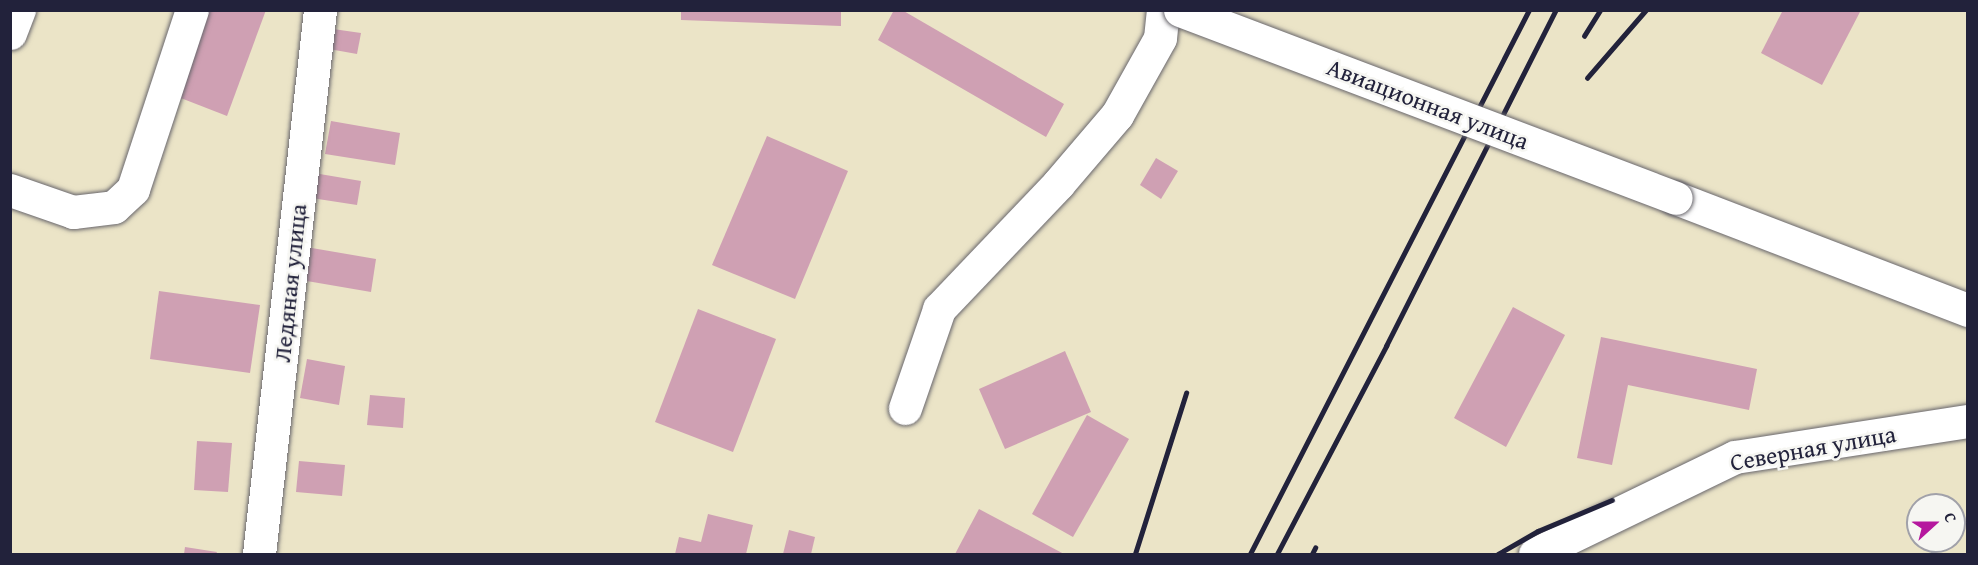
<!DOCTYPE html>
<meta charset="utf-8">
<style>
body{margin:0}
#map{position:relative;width:1978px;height:565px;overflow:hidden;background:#ebe4c7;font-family:"Gentium Book Plus",serif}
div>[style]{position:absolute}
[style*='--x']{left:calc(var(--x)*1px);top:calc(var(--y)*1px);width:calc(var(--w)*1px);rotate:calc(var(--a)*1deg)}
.building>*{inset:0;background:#cfa0b3}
.roads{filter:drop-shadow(0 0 2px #68666c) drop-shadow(0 0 2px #68666c)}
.minor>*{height:33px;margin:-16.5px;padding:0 16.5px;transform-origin:16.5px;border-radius:16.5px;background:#fff}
.rail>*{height:4.5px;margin:-2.25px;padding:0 2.25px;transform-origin:2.25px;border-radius:2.25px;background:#22223b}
.bridges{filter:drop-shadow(0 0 2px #68666c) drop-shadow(0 0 2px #68666c)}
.minor-bridge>*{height:33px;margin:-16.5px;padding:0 16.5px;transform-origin:16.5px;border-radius:16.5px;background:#fff}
span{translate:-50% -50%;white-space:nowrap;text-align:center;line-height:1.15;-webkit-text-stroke:5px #f6f6f2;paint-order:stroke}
.street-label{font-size:24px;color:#22223b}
.frame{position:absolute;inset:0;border:12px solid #22223b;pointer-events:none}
.north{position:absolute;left:1906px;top:493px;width:60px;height:60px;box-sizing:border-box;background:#f6f6f2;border:2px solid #a1a1a9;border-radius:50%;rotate:69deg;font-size:16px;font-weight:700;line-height:24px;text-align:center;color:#22223b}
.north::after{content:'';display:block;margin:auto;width:21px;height:27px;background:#b5179e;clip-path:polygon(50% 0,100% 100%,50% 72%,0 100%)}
</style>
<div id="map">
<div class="building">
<i style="clip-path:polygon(206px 10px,266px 10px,227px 116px,173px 95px)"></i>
<i style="clip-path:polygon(681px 10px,841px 10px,841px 26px,681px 20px)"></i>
<i style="clip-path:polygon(894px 10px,902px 10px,1064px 104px,1046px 137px,878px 40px)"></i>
<i style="clip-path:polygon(1783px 10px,1861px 10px,1822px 85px,1761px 53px)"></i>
<i style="clip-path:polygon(333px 29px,361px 33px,357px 54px,329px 49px)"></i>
<i style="clip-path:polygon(331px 121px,400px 133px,395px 165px,325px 154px)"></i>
<i style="clip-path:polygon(767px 136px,848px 171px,795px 299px,712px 265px)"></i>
<i style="clip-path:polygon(1156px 158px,1178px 171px,1161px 199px,1140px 185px)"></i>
<i style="clip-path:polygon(308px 172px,361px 181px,357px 205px,305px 197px)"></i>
<i style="clip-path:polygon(306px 247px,376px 259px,371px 292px,301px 280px)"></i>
<i style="clip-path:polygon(159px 291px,260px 305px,250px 373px,150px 359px)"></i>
<i style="clip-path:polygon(1513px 307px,1565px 335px,1506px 447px,1454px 418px)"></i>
<i style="clip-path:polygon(698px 309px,776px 339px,733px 452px,655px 422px)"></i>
<i style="clip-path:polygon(1601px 337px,1757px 369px,1749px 410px,1628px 385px,1612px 465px,1577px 458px)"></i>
<i style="clip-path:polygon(1065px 351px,1091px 412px,1005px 449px,979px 389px)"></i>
<i style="clip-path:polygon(307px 359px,345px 366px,339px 405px,300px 398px)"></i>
<i style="clip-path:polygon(370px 395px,405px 398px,403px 428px,367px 425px)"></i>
<i style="clip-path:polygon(1087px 415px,1129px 439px,1073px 537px,1032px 514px)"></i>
<i style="clip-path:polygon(197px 441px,232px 443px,228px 492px,194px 490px)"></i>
<i style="clip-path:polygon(299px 461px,345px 465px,342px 496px,296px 492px)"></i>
<i style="clip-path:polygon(979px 509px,1064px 554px,955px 554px)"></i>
<i style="clip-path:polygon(708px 514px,753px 525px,746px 554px,675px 554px,679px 537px,701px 542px)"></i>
<i style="clip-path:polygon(789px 530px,815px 537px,811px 554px,783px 554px)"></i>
<i style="clip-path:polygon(185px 547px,217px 552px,216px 554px,184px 554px)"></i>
</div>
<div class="roads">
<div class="minor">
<i style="--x:10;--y:33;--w:25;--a:-69"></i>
<i style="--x:10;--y:190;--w:67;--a:19.2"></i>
<i style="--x:73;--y:212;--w:41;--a:-7"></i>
<i style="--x:114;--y:207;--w:26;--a:-43"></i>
<i style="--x:133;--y:189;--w:188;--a:-71.8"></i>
<i style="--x:1676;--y:198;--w:313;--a:21"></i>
<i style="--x:905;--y:408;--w:105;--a:-71"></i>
<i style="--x:939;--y:309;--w:173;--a:-46.4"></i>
<i style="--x:1058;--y:184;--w:91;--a:-49.5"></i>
<i style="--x:1117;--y:115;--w:88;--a:-60.8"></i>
<i style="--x:1160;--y:38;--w:28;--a:-84"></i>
<i style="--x:259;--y:554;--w:547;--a:-83.6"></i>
<i style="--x:1535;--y:554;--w:222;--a:-25.9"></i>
<i style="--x:1735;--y:457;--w:236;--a:-8.8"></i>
</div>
</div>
<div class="rail">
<i style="--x:1222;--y:17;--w:7;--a:-90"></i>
<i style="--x:1584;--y:36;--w:31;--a:-58"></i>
<i style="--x:1587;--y:78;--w:90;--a:-49.1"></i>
<i style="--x:1135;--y:554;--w:169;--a:-72.4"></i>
<i style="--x:1250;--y:554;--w:611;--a:-62.85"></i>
<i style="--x:1277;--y:554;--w:235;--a:-62.3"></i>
<i style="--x:1386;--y:346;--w:377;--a:-63.2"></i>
<i style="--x:1312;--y:554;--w:7;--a:-63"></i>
<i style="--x:1498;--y:554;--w:46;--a:-29.9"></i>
<i style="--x:1538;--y:531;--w:80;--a:-22.7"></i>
</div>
<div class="bridges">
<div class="minor-bridge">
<i style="--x:1180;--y:10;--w:530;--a:20.76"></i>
</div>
</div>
<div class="street-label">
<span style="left:1428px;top:104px;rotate:21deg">Авиационная улица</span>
<span style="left:290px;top:283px;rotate:-84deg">Ледяная улица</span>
<span style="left:1813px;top:448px;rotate:-10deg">Северная улица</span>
</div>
<div class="frame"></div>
<div class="north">С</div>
</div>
